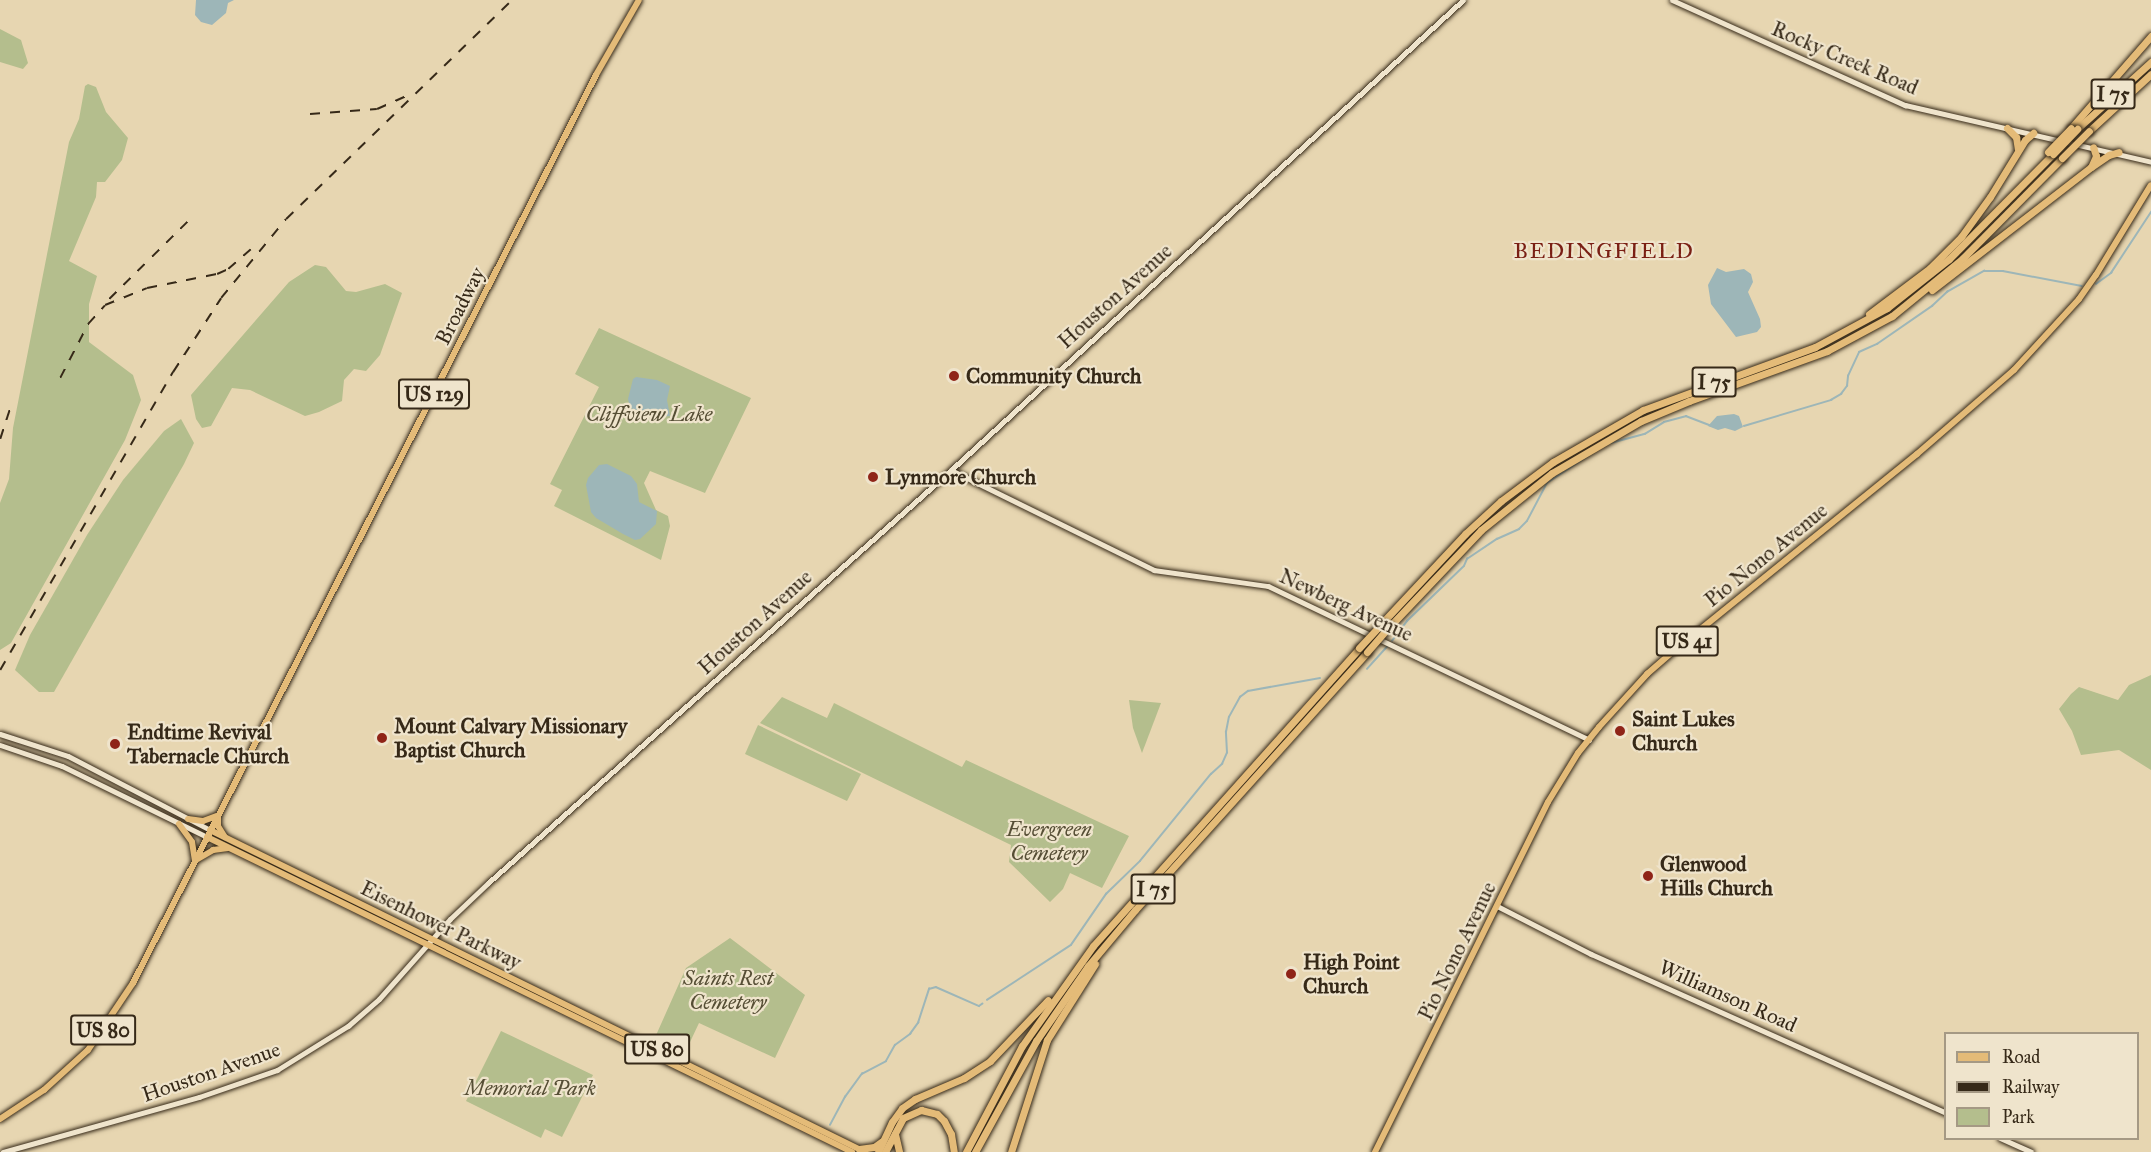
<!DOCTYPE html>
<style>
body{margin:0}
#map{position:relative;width:2151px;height:1152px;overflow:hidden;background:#e7d6b1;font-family:"IM FELL Great Primer",serif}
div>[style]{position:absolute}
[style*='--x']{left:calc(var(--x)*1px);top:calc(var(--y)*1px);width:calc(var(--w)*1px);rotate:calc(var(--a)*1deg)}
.green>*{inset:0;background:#b4be8d}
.water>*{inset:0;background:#9db6b8}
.stream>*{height:1.5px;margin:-0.75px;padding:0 0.75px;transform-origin:0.75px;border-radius:0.75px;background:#9db6b8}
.roads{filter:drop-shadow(0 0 2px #362918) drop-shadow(0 0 2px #362918)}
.secondary>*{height:5px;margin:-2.5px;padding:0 2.5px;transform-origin:2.5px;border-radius:2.5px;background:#efe4cc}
.primary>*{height:6px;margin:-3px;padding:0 3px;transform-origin:3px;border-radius:3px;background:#e4bb78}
.highway>*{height:7px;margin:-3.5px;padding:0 3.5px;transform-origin:3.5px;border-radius:3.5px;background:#e4bb78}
.rail>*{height:1.5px;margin-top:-0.75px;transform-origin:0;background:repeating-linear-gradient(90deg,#362918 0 10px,transparent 0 20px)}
.bridges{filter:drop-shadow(0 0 2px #362918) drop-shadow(0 0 2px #362918)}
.highway-bridge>*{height:7px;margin:-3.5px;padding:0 3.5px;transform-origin:3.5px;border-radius:3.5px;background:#e4bb78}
.dots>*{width:16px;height:16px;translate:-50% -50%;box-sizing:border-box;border:3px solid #efe4cc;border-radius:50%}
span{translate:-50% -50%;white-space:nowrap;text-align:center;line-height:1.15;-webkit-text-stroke:4.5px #efe4cc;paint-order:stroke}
.shield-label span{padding:2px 4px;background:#efe4cc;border:2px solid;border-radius:4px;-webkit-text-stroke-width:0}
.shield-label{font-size:20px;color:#362918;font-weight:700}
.street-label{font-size:21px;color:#362918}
.poi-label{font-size:21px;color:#362918;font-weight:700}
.left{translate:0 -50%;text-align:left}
.park-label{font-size:21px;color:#564e35;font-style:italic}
.neighbourhood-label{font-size:22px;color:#7a1f14;letter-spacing:1.5px}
.legend{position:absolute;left:1944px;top:1032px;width:195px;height:108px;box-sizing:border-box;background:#efe4cc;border:2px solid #a59984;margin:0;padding:8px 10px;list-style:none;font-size:18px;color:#362918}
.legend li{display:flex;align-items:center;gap:12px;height:30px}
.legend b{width:30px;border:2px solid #a59984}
</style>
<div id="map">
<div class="green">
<i style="clip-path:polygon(0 29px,21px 40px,28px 63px,23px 69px,0 62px)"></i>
<i style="clip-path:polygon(88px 84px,96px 87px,106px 112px,128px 138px,122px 160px,105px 182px,97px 182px,96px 197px,69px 261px,97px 276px,89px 304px,89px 342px,133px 375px,141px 400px,125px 440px,11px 643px,0 650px,0 503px,9px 479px,13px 428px,69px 142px,79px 119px,85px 86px)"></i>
<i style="clip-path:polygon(315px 265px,326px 267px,346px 291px,356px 292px,385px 284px,402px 293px,380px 355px,366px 371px,354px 369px,344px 380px,342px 401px,319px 412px,305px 416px,250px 390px,232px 388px,211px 426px,202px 428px,196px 419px,191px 395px,289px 282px)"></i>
<i style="clip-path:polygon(599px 328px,751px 398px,705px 493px,650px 471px,644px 483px,656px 510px,668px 516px,670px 526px,661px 560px,554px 506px,562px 490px,550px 484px,599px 387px,575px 374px)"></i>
<i style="clip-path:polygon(181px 419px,194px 443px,184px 464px,54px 692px,39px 692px,15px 670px,30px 635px,87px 535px,123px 480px,164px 431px)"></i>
<i style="clip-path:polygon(2151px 675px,2151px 770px,2119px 750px,2081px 755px,2072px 731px,2059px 709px,2071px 694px,2079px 687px,2118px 700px,2129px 685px)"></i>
<i style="clip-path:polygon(782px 697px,827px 718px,834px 703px,962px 767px,966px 760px,1129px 836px,1102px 888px,1070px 873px,1063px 889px,1050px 902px,1009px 862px,1011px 845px,760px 723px)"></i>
<i style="clip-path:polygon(1129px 700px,1161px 703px,1142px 753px,1133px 728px)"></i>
<i style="clip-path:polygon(758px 725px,861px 774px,847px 801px,745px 754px)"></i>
<i style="clip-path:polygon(730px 938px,805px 995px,775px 1058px,699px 1023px,683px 1057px,653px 1042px,686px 968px)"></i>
<i style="clip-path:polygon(501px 1031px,593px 1075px,562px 1137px,545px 1129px,541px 1138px,466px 1101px)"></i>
</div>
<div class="water">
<i style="clip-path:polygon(196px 0,234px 0,228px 3px,226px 13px,212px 25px,201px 22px,195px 15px)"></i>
<i style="clip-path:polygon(1717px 268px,1726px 272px,1744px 269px,1751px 274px,1753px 282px,1748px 292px,1760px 319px,1761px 327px,1757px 332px,1736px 337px,1711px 304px,1708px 285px)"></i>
<i style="clip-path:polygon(636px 377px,657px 380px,670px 386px,667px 400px,670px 416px,661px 417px,630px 408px,628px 399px,633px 379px)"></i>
<i style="clip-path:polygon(1734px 414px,1739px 416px,1743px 427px,1735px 431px,1725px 428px,1718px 430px,1708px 426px,1717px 416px)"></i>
<i style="clip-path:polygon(607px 464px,631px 476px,637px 484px,639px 502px,657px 511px,656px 524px,640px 539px,635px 540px,623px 534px,596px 518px,591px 512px,586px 485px,588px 478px,599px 465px)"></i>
</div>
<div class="stream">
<i style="--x:2096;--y:284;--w:19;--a:-36"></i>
<i style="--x:2111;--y:273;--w:73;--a:-56.7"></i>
<i style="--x:1744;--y:426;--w:91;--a:-16.6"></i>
<i style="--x:1831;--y:400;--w:12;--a:-31"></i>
<i style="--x:1841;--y:394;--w:10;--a:-53"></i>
<i style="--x:1847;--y:386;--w:10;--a:-84"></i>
<i style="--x:1848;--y:376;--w:26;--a:-65"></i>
<i style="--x:1859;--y:352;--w:20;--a:-24"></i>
<i style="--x:1877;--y:344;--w:67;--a:-34.6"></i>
<i style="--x:1932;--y:306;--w:21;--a:-43"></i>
<i style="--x:1947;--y:292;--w:43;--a:-29.6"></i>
<i style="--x:1984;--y:271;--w:19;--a:0"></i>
<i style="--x:2003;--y:271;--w:80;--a:10.8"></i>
<i style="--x:1611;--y:443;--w:35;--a:-15"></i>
<i style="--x:1645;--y:434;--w:22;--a:-32"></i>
<i style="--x:1664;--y:422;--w:23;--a:-15"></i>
<i style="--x:1686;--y:416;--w:26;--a:21"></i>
<i style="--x:1392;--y:641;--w:25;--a:-53"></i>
<i style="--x:1407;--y:621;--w:79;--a:-44"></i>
<i style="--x:1464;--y:566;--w:8;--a:-67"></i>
<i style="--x:1467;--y:559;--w:36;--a:-34"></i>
<i style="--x:1497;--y:539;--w:24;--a:-24"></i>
<i style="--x:1519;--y:529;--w:11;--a:-45"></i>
<i style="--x:1527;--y:521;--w:43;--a:-62.2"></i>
<i style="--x:1547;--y:483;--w:56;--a:-33.4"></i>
<i style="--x:1367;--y:669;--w:31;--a:-48"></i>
<i style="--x:987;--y:1000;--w:100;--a:-33.2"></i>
<i style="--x:1071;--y:945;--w:62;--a:-55.5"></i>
<i style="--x:1106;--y:894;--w:47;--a:-44.1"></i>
<i style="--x:1140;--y:861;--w:112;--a:-50.8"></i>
<i style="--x:1211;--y:774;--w:15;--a:-42"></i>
<i style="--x:1222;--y:764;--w:12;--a:-66"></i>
<i style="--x:1227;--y:753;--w:21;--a:-93"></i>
<i style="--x:1226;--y:732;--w:15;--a:-79"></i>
<i style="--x:1229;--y:717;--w:23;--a:-61"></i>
<i style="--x:1240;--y:697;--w:10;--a:-37"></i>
<i style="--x:1248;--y:691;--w:73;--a:-10.2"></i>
<i style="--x:830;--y:1125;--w:32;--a:-62"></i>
<i style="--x:845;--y:1097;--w:29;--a:-54"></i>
<i style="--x:862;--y:1074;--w:27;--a:-28"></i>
<i style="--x:886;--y:1061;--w:18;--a:-61"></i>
<i style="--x:895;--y:1045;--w:19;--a:-36"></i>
<i style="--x:910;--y:1034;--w:14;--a:-54"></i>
<i style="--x:918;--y:1023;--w:36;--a:-72"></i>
<i style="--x:929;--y:989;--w:7;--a:-16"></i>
<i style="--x:936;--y:987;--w:47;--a:23.8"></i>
<i style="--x:979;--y:1006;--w:4;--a:-34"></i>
</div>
<div class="roads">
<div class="secondary">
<i style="--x:1672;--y:0;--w:256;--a:24.3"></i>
<i style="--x:1905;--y:105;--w:253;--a:13"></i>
<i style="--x:951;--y:470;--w:226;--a:26.2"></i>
<i style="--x:1154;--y:570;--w:115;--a:8"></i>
<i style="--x:1268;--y:586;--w:356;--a:25.6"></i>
<i style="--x:0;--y:734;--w:71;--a:17.9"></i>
<i style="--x:68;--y:756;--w:160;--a:27.5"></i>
<i style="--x:0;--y:745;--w:65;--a:18.7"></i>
<i style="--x:62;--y:766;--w:161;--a:26.1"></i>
<i style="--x:1497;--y:906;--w:106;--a:27.1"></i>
<i style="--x:1591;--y:954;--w:389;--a:24.1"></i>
<i style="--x:2000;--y:1138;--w:34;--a:24"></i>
<i style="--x:3;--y:1152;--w:204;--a:-15.7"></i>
<i style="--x:199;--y:1097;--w:83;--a:-19.1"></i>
<i style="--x:277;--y:1070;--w:84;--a:-31.8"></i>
<i style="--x:348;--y:1026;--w:41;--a:-41.1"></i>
<i style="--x:379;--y:999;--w:107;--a:-48.4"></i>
<i style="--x:450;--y:919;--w:52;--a:-43.5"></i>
<i style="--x:488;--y:883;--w:620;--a:-41.73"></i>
<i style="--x:951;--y:470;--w:695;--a:-42.55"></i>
</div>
<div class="primary">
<i style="--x:218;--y:816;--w:10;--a:90"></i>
<i style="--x:218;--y:826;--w:13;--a:58"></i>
<i style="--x:188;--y:819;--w:15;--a:8"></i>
<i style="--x:203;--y:821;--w:15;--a:-20"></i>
<i style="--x:179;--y:824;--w:22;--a:54"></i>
<i style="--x:192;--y:842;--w:18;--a:81"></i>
<i style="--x:210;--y:830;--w:730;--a:26.18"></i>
<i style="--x:207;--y:837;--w:718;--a:26.03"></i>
<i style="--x:196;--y:860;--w:20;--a:-30"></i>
<i style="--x:213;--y:850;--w:15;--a:-8"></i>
<i style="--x:0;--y:1119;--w:53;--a:-33.4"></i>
<i style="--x:44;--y:1090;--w:59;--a:-42.3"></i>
<i style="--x:88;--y:1050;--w:81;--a:-56.1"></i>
<i style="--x:133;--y:983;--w:1019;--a:-62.98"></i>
<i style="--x:596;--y:75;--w:86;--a:-60.2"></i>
<i style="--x:1375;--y:1152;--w:390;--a:-63.7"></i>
<i style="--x:1548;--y:802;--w:57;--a:-58.5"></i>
<i style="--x:1578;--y:753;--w:33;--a:-51"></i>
<i style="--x:1599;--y:727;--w:72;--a:-47.8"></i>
<i style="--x:1647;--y:674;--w:37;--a:-41"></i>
<i style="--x:1675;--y:650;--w:311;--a:-39"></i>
<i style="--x:1917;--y:454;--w:128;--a:-40.9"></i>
<i style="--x:2014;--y:370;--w:96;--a:-47.5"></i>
<i style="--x:2079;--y:299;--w:29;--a:-55"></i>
<i style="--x:2096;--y:275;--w:105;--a:-58.6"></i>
</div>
<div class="highway">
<i style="--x:2007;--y:128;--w:13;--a:45"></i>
<i style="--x:2016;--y:137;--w:12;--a:81"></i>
<i style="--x:2071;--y:128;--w:122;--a:-49"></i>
<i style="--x:2077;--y:129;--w:100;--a:-42.2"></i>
<i style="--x:2089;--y:131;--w:84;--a:-42.6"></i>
<i style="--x:2092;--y:165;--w:10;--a:-66"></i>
<i style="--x:2096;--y:156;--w:9;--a:-108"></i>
<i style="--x:1932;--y:290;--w:201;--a:-37.7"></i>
<i style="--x:2091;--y:167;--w:22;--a:-34"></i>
<i style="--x:2109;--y:155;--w:10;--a:-17"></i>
<i style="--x:1869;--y:314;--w:76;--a:-37"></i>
<i style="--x:1930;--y:268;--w:44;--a:-45"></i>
<i style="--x:1961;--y:237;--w:49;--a:-54.1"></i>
<i style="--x:1990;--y:197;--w:67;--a:-58.4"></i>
<i style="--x:2025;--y:140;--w:11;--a:-41"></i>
<i style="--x:1382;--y:623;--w:122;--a:-47"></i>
<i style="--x:1465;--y:534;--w:49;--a:-42.5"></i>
<i style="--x:1501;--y:501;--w:65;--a:-36.9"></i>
<i style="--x:1553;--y:462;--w:104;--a:-30"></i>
<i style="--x:1643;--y:410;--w:183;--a:-20.1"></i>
<i style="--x:1815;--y:347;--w:82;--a:-28.4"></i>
<i style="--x:1887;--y:308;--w:79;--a:-38.3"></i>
<i style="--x:1949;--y:259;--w:148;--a:-45.3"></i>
<i style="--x:1390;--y:626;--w:132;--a:-46.5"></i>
<i style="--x:1481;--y:530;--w:91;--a:-38.8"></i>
<i style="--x:1552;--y:473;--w:103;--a:-30.3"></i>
<i style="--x:1641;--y:421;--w:52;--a:-22.6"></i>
<i style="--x:1689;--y:401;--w:147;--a:-19.9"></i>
<i style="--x:1827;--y:351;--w:74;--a:-28.3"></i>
<i style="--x:1892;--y:316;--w:92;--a:-39.2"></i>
<i style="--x:1963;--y:258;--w:141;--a:-45.3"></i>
<i style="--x:895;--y:1134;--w:18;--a:77"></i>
<i style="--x:859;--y:1149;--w:15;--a:-8"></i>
<i style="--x:874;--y:1147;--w:9;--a:-36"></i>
<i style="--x:878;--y:1152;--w:33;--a:-65"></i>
<i style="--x:892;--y:1122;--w:17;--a:-54"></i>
<i style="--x:902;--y:1108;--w:16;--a:-35"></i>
<i style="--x:915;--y:1099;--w:53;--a:-23.2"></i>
<i style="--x:964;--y:1078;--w:31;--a:-33"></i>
<i style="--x:990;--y:1061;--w:84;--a:-46.4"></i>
<i style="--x:885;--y:1152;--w:38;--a:-62"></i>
<i style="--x:903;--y:1118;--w:20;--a:-24"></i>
<i style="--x:921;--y:1110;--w:16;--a:14"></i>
<i style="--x:937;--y:1114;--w:10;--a:45"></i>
<i style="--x:944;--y:1121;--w:15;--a:62"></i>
<i style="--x:951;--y:1134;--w:18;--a:81"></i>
<i style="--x:966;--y:1152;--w:120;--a:-62.2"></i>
<i style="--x:1022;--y:1046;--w:123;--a:-54.6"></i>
<i style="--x:1093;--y:946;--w:399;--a:-48.2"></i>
<i style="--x:975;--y:1152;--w:127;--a:-61.2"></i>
<i style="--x:1036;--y:1041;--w:91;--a:-55.3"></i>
<i style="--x:1088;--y:966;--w:73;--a:-50"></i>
<i style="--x:1135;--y:910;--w:347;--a:-48"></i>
<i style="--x:1011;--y:1152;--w:118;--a:-72.2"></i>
<i style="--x:1047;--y:1040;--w:90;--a:-57.7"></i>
</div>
</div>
<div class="rail">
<i style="--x:310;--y:114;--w:67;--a:-4.3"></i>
<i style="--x:377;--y:109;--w:32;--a:-24"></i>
<i style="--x:109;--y:299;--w:114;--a:-44.6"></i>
<i style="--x:60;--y:378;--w:61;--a:-62.6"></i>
<i style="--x:88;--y:324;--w:25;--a:-48"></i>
<i style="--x:105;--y:305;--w:45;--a:-22"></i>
<i style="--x:147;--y:288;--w:71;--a:-11.3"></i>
<i style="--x:217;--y:274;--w:12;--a:-24"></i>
<i style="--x:228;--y:269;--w:30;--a:-41"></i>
<i style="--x:0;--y:439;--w:38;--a:-72"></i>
<i style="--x:0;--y:670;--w:345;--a:-59.9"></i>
<i style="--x:173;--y:372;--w:88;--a:-57"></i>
<i style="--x:221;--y:298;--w:102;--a:-50.6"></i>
<i style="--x:286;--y:219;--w:315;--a:-44.1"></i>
</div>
<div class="bridges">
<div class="highway-bridge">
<i style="--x:2048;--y:152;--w:33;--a:-46"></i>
<i style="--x:2053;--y:154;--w:35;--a:-46"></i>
<i style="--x:2062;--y:158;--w:38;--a:-45"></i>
<i style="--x:1359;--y:648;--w:34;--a:-47"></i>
<i style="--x:1367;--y:652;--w:35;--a:-49"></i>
</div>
</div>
<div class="dots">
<i style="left:954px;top:376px;background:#8f2418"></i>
<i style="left:873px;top:477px;background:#8f2418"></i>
<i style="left:1620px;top:731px;background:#8f2418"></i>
<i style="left:382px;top:738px;background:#8f2418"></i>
<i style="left:115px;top:744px;background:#8f2418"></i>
<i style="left:1648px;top:876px;background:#8f2418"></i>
<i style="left:1291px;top:974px;background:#8f2418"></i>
</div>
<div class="shield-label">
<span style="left:2113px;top:94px">I 75</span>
<span style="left:1714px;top:382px">I 75</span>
<span style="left:434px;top:394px">US 129</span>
<span style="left:1687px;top:641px">US 41</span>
<span style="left:1153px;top:889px">I 75</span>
<span style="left:103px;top:1030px">US 80</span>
<span style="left:657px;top:1049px">US 80</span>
</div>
<div class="street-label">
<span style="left:1845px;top:58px;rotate:23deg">Rocky Creek Road</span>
<span style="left:1115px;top:296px;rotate:-42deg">Houston Avenue</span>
<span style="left:460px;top:306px;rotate:-63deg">Broadway</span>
<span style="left:1766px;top:555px;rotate:-39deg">Pio Nono Avenue</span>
<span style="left:1346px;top:605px;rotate:25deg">Newberg Avenue</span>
<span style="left:755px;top:622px;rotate:-42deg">Houston Avenue</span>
<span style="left:441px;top:925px;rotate:26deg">Eisenhower Parkway</span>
<span style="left:1457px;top:951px;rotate:-64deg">Pio Nono Avenue</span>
<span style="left:1728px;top:996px;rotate:24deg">Williamson Road</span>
<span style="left:211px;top:1072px;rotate:-19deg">Houston Avenue</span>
</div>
<div class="poi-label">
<span class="left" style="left:966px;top:376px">Community Church</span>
<span class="left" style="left:885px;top:477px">Lynmore Church</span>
<span class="left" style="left:1632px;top:731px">Saint Lukes<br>Church</span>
<span class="left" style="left:394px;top:738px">Mount Calvary Missionary<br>Baptist Church</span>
<span class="left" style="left:127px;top:744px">Endtime Revival<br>Tabernacle Church</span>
<span class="left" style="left:1660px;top:876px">Glenwood<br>Hills Church</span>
<span class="left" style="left:1303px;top:974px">High Point<br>Church</span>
</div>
<div class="park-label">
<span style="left:649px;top:414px">Cliffview Lake</span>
<span style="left:1049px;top:841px">Evergreen<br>Cemetery</span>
<span style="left:728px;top:990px">Saints Rest<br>Cemetery</span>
<span style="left:530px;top:1088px">Memorial Park</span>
</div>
<div class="neighbourhood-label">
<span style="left:1604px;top:251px">BEDINGFIELD</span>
</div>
<ul class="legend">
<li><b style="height:8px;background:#e4bb78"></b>Road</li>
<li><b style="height:8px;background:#362918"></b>Railway</li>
<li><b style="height:16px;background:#b4be8d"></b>Park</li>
</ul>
</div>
